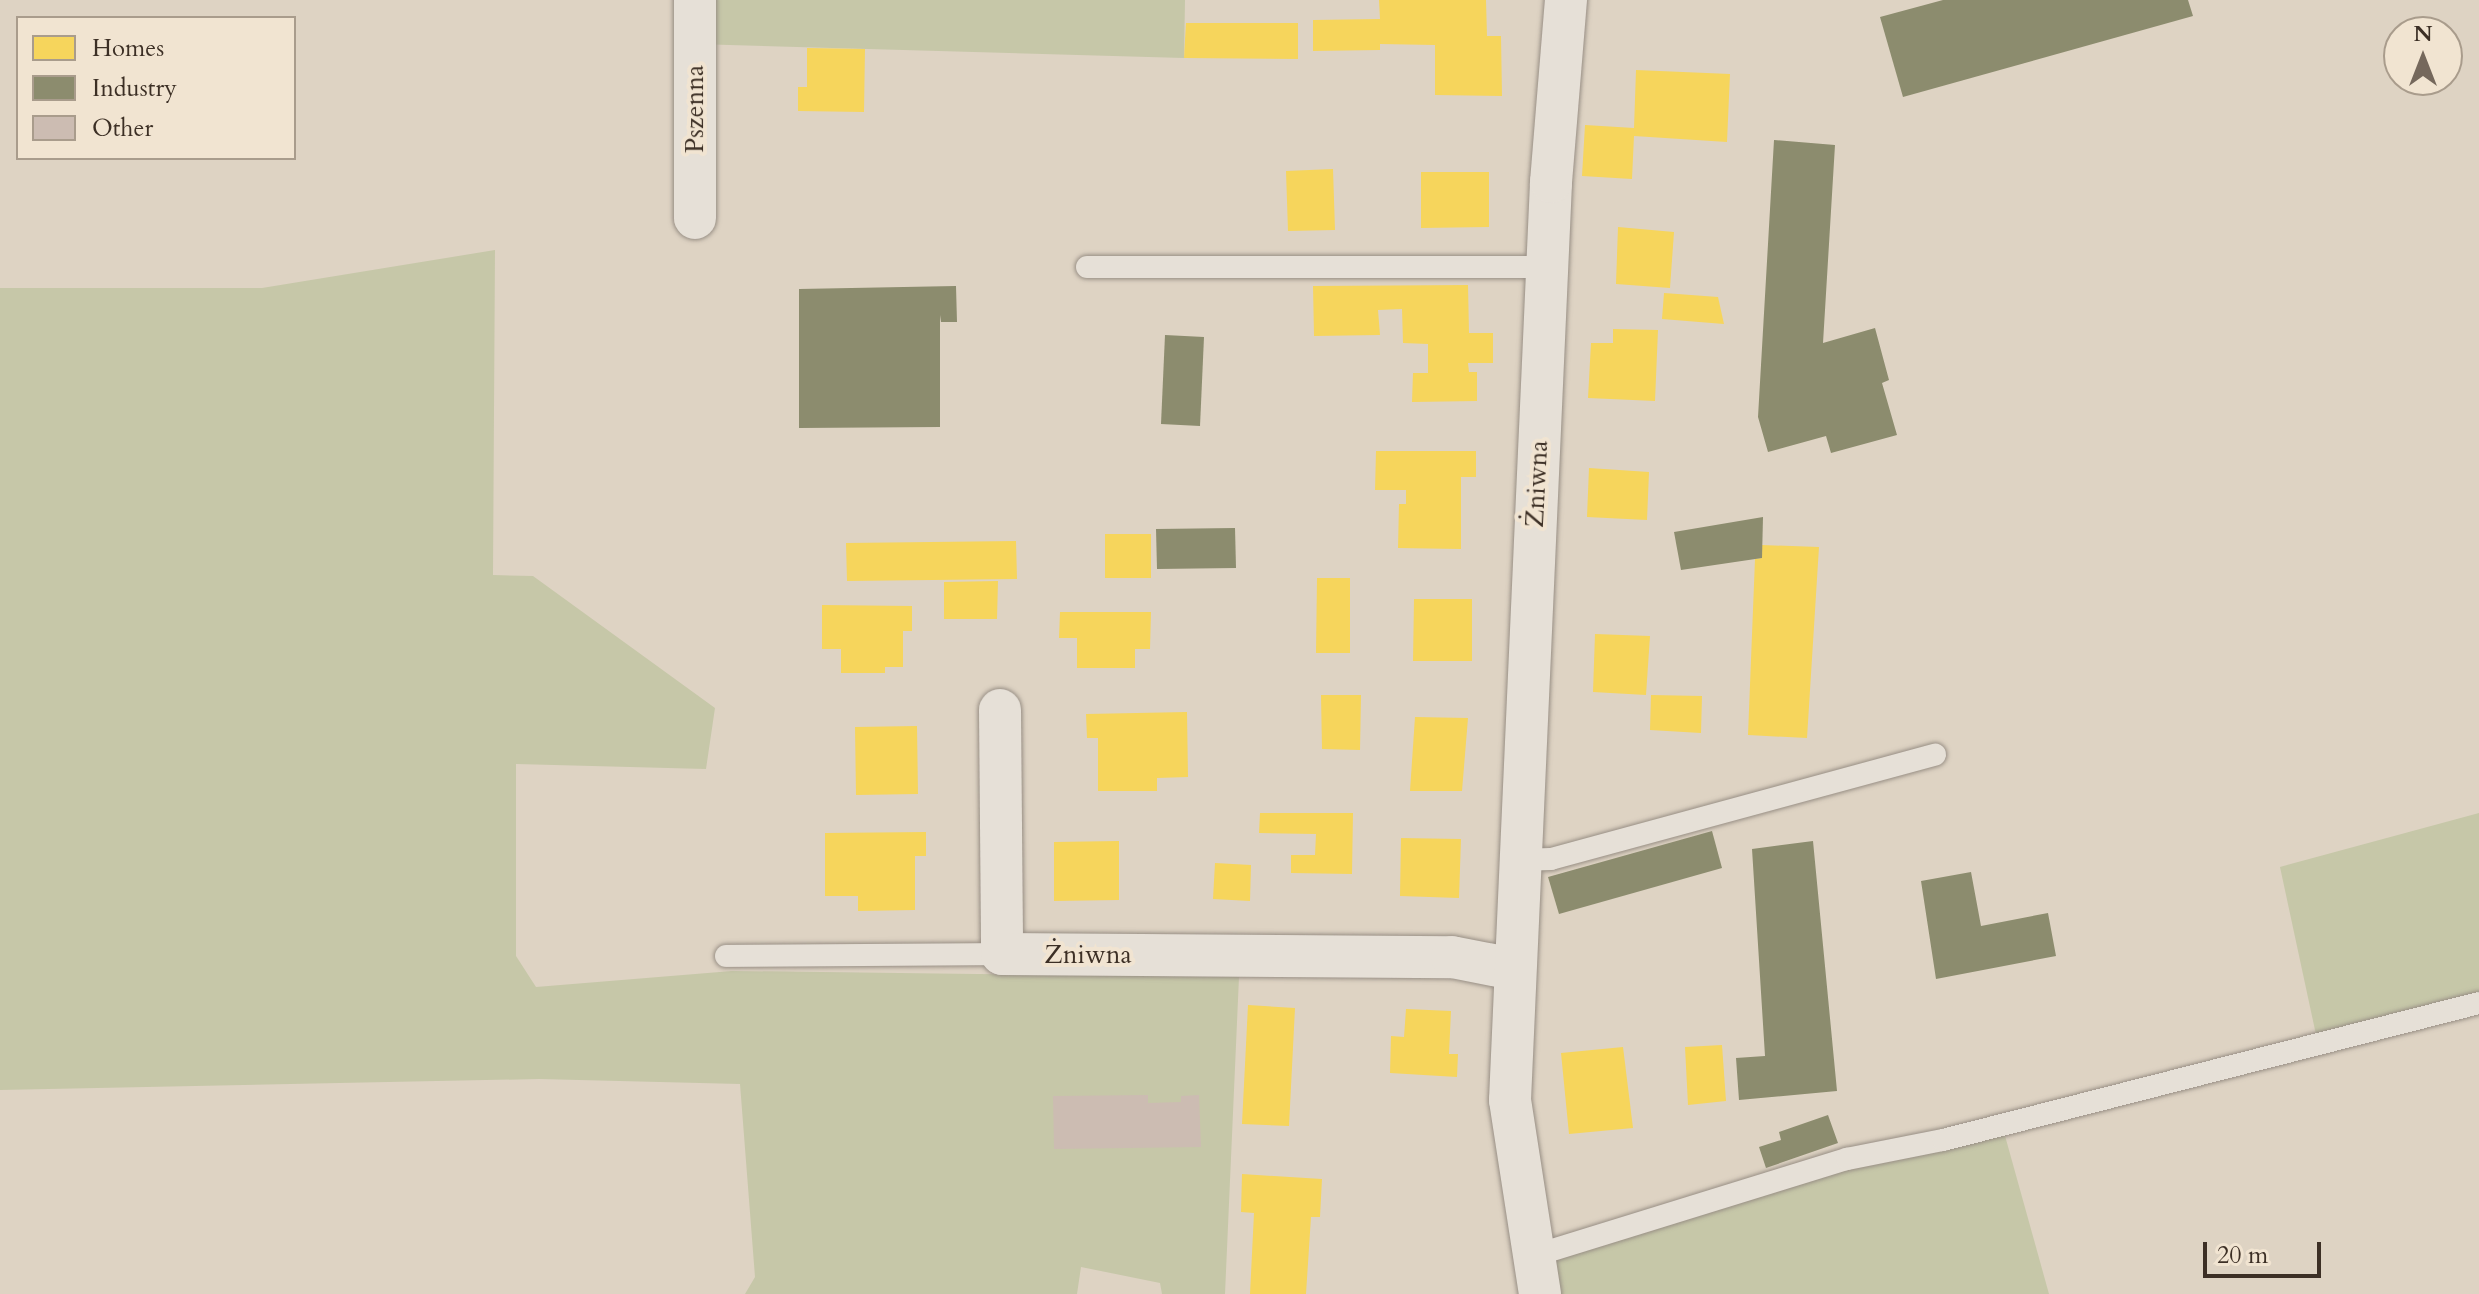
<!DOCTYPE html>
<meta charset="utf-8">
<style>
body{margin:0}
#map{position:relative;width:2479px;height:1294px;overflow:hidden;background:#ded3c3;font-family:Cardo,serif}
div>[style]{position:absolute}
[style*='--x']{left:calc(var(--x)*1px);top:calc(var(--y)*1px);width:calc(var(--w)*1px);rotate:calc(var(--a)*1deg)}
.green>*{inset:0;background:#c6c7a8}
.homes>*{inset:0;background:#f6d55c}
.industry>*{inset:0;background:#8c8c6e}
.building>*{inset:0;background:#ccbcb2}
.roads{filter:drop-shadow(0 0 2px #988f85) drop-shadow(0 0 2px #988f85)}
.service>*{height:22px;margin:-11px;padding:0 11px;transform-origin:11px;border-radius:11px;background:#e6e0d7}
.minor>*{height:42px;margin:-21px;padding:0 21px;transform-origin:21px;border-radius:21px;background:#e6e0d7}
span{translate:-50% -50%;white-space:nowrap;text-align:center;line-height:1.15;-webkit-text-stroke:8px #f1e4d1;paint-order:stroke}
.street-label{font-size:26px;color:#3c2f25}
.legend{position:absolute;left:16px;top:16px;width:280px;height:144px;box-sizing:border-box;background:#f1e4d1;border:2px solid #a99c8c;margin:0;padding:10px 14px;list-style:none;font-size:24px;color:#3c2f25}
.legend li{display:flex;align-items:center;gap:16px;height:40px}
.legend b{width:40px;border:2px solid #a99c8c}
.north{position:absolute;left:2383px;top:16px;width:80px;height:80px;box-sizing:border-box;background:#f1e4d1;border:2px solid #a99c8c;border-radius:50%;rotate:0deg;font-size:22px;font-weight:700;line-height:32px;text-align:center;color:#3c2f25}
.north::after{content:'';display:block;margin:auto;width:28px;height:36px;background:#75685c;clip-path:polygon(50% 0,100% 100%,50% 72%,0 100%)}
.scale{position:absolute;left:2203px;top:1242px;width:118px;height:36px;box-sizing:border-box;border:4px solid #3c2f25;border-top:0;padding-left:10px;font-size:24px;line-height:28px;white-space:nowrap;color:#3c2f25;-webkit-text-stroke:6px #f1e4d1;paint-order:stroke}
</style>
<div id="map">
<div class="green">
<i style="clip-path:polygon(695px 0,1185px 0,1184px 58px,695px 44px)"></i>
<i style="clip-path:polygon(495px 250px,493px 575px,533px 576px,715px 708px,706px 769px,516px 764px,516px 956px,536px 987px,732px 971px,1239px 977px,1225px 1294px,1162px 1294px,1160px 1283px,1081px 1267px,1077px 1294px,745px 1294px,755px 1277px,740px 1084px,539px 1079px,0 1090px,0 288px,262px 288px)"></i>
<i style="clip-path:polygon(2479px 813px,2479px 1003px,2318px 1044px,2280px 867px)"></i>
<i style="clip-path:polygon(2002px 1125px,2049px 1294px,1540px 1294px,1533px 1256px)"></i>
</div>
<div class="homes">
<i style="clip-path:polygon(1379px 0,1486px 0,1487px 36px,1501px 36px,1502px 96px,1435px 95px,1435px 45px,1380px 44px,1380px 50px,1313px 51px,1313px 20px,1380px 19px)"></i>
<i style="clip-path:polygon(1186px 23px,1298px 23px,1298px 59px,1184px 58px)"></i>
<i style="clip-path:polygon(807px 48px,865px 49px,864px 112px,798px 111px,798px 87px,807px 87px)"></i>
<i style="clip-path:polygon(1636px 70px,1730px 74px,1727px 142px,1634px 136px,1632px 179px,1582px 176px,1585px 125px,1634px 128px)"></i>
<i style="clip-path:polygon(1333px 169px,1335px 230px,1288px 231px,1286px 171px)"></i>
<i style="clip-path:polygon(1421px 172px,1489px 172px,1489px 227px,1421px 228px)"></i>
<i style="clip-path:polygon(1618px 227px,1674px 232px,1670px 288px,1616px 284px)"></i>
<i style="clip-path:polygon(1468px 285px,1469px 333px,1493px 333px,1493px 363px,1468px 363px,1469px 372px,1477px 372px,1477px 401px,1412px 402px,1413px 373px,1428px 373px,1428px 344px,1403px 343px,1402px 309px,1378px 310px,1380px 335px,1314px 336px,1313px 286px)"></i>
<i style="clip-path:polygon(1664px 293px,1718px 297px,1724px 324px,1662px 319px)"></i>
<i style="clip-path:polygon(1613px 329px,1658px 330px,1655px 401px,1588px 398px,1591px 343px,1613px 343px)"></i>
<i style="clip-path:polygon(1376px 451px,1476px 451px,1476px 477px,1461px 477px,1461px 549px,1398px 548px,1399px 504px,1406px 504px,1406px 490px,1375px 490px)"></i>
<i style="clip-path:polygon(1589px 468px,1649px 472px,1647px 520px,1587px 517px)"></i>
<i style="clip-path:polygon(1105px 534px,1151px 534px,1151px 578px,1105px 578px)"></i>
<i style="clip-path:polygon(1016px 541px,1017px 579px,847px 581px,846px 543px)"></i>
<i style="clip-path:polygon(1762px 545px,1819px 547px,1807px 738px,1748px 735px,1755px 559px,1762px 558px)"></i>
<i style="clip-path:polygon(1317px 578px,1350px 578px,1350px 653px,1316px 653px)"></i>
<i style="clip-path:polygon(998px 581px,997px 619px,944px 619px,944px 582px)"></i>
<i style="clip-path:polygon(1414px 599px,1472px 599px,1472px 661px,1413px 661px)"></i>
<i style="clip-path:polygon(822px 605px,912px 606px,912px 631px,903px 631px,903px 667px,885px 667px,885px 673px,841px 673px,841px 649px,822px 649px)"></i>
<i style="clip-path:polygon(1060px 612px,1151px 612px,1150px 649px,1135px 649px,1135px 668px,1077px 668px,1077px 638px,1059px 638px)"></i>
<i style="clip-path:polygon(1595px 634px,1650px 636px,1646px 695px,1593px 692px)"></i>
<i style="clip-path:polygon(1321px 695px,1361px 695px,1360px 750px,1322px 749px)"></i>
<i style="clip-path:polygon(1651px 695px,1702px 696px,1701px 733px,1650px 730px)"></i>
<i style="clip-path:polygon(1187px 712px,1188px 777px,1157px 778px,1157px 791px,1098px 791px,1098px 738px,1087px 738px,1086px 714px)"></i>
<i style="clip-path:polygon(1415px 717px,1468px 718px,1462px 791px,1410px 791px)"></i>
<i style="clip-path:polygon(917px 726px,918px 794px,856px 795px,855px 727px)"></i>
<i style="clip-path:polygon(1260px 813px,1353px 813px,1352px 874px,1291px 873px,1291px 855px,1315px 855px,1316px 834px,1259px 833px)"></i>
<i style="clip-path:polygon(926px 832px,926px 856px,915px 856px,915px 910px,858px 911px,858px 896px,825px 896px,825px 833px)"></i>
<i style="clip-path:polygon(1401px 838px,1461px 839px,1459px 898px,1400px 896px)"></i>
<i style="clip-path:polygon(1119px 841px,1119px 900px,1054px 901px,1054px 842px)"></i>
<i style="clip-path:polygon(1215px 863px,1251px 865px,1250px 901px,1213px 899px)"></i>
<i style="clip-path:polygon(1248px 1005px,1295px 1008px,1289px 1126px,1242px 1124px)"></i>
<i style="clip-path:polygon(1406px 1009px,1451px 1011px,1449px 1054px,1458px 1054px,1457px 1077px,1390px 1073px,1391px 1036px,1404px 1037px)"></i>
<i style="clip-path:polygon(1722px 1045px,1726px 1101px,1688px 1105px,1685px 1047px)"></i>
<i style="clip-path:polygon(1623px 1047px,1633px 1128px,1569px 1134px,1561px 1053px)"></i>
<i style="clip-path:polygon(1242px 1174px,1322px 1179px,1320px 1217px,1311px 1217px,1306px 1294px,1250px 1294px,1254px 1213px,1241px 1212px)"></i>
</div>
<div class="industry">
<i style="clip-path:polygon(1943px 0,2188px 0,2193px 16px,1903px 97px,1880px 17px)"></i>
<i style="clip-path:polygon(1774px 140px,1835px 145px,1823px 343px,1875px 328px,1889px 380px,1882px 383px,1897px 435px,1831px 453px,1826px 436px,1768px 452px,1758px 417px)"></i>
<i style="clip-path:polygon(956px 286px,957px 322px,941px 322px,940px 315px,940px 427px,799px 428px,799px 289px)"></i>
<i style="clip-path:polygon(1165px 335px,1204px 337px,1200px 426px,1161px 424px)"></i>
<i style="clip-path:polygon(1763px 517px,1762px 558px,1681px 570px,1674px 532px)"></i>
<i style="clip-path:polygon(1235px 528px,1236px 568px,1157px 569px,1156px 529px)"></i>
<i style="clip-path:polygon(1712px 831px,1722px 868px,1559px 914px,1548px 877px)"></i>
<i style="clip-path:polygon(1813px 841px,1837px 1091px,1739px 1100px,1736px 1058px,1765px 1056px,1752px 849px)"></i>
<i style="clip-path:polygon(1971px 872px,1981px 926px,2048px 913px,2056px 956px,1936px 979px,1921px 881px)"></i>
<i style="clip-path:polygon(1828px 1115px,1838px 1143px,1766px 1168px,1759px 1147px,1781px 1140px,1779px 1132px)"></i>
</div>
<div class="building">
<i style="clip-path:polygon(1148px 1095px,1148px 1103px,1181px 1102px,1181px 1096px,1199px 1095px,1201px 1147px,1054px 1149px,1053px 1096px)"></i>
</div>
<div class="roads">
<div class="service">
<i style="--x:1087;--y:267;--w:460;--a:0"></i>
<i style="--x:1519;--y:860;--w:32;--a:-2"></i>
<i style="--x:1551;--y:859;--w:398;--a:-15.2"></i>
<i style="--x:726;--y:956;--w:276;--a:-0.4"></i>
<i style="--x:1533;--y:1256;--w:329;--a:-17.2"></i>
<i style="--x:1847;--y:1159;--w:98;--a:-11.2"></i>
<i style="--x:1943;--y:1140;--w:553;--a:-14.34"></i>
</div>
<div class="minor">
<i style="--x:695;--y:0;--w:218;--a:90"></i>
<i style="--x:1000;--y:710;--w:244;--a:89.5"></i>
<i style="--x:1002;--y:954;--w:450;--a:0.4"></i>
<i style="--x:1452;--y:957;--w:63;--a:11"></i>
<i style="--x:1540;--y:1294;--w:196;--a:-98.8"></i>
<i style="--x:1510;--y:1100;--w:919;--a:-87.44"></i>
<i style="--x:1551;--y:182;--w:183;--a:-85.3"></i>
</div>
</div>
<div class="street-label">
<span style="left:695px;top:109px;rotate:-90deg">Pszenna</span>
<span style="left:1537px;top:484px;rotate:-87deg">Żniwna</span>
<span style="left:1088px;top:955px">Żniwna</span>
</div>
<ul class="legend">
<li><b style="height:22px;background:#f6d55c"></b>Homes</li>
<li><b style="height:22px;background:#8c8c6e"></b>Industry</li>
<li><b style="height:22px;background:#ccbcb2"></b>Other</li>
</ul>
<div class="north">N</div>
<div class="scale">20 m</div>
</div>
